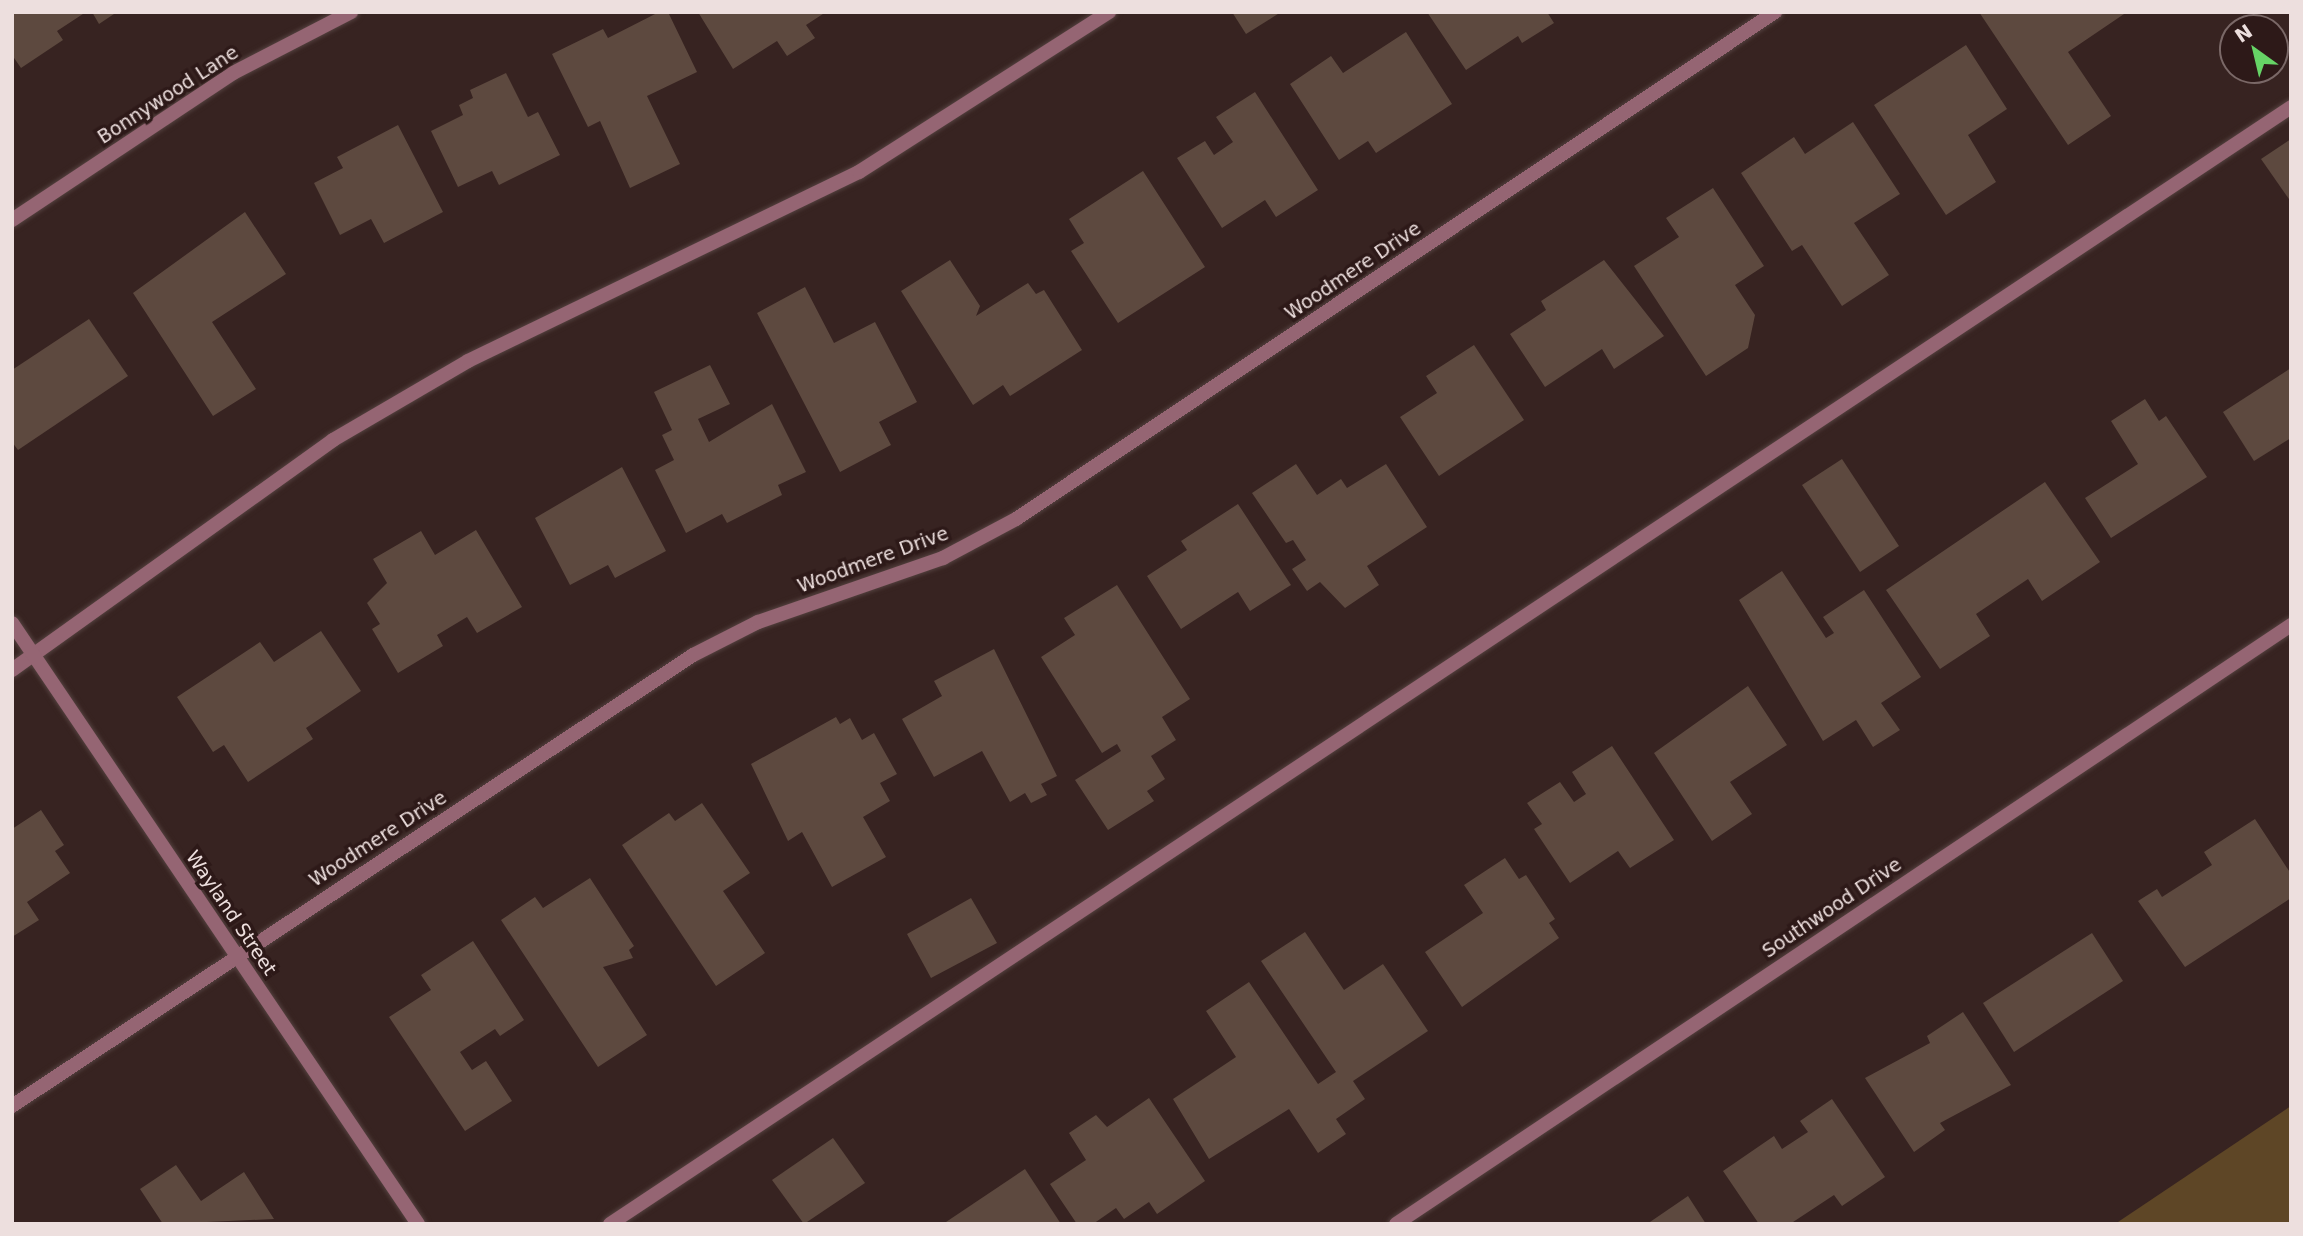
<!DOCTYPE html>
<style>
body{margin:0}
#map{position:relative;width:2303px;height:1236px;overflow:hidden;background:#372321;font-family:"DejaVu Sans",sans-serif}
div>[style]{position:absolute}
[style*='--x']{left:calc(var(--x)*1px);top:calc(var(--y)*1px);width:calc(var(--w)*1px);rotate:calc(var(--a)*1deg)}
.green>*{inset:0;background:#5e4626}
.building>*{inset:0;background:#5d493f}
.roads{filter:drop-shadow(0 0 2px #54413f) drop-shadow(0 0 2px #54413f)}
.service>*{height:14px;margin:-7px;padding:0 7px;transform-origin:7px;border-radius:7px;background:#956573}
.minor>*{height:14px;margin:-7px;padding:0 7px;transform-origin:7px;border-radius:7px;background:#956573}
span{translate:-50% -50%;white-space:nowrap;text-align:center;line-height:1.15;-webkit-text-stroke:7px #2d1918;paint-order:stroke}
.street-label{font-size:19px;color:#eddfde}
.frame{position:absolute;inset:0;border:14px solid #eddfde;pointer-events:none}
.north{position:absolute;left:2219px;top:14px;width:70px;height:70px;box-sizing:border-box;background:#2d1918;border:2px solid #7a6867;border-radius:50%;rotate:326deg;font-size:19px;font-weight:700;line-height:28px;text-align:center;color:#eddfde}
.north::after{content:'';display:block;margin:auto;width:24px;height:32px;background:#66d466;clip-path:polygon(50% 0,100% 100%,50% 72%,0 100%)}
</style>
<div id="map">
<div class="green">
<i style="clip-path:polygon(2291px 1106px,2291px 1224px,2115px 1224px)"></i>
</div>
<div class="building">
<i style="clip-path:polygon(12px 12px,86px 12px,57px 31px,63px 40px,21px 68px,12px 55px)"></i>
<i style="clip-path:polygon(92px 12px,117px 12px,99px 24px)"></i>
<i style="clip-path:polygon(659px 12px,668px 12px,697px 72px,647px 96px,680px 164px,630px 188px,600px 121px,588px 127px,552px 54px,603px 29px,608px 38px)"></i>
<i style="clip-path:polygon(698px 12px,826px 12px,806px 25px,815px 38px,787px 56px,777px 41px,733px 69px)"></i>
<i style="clip-path:polygon(1232px 12px,1281px 12px,1246px 34px)"></i>
<i style="clip-path:polygon(1427px 12px,1547px 12px,1554px 23px,1522px 43px,1518px 36px,1466px 70px)"></i>
<i style="clip-path:polygon(1979px 12px,2127px 12px,2068px 52px,2111px 116px,2068px 145px)"></i>
<i style="clip-path:polygon(1406px 32px,1452px 104px,1376px 153px,1368px 141px,1339px 160px,1290px 84px,1331px 56px,1343px 73px)"></i>
<i style="clip-path:polygon(1966px 45px,2007px 109px,1968px 135px,1996px 182px,1946px 215px,1874px 105px)"></i>
<i style="clip-path:polygon(506px 73px,528px 117px,538px 112px,560px 155px,499px 185px,492px 171px,458px 187px,431px 131px,463px 115px,459px 105px,473px 98px,470px 90px)"></i>
<i style="clip-path:polygon(1255px 92px,1318px 190px,1276px 217px,1265px 200px,1222px 228px,1177px 158px,1205px 141px,1214px 155px,1233px 142px,1216px 117px)"></i>
<i style="clip-path:polygon(1853px 122px,1900px 194px,1854px 223px,1889px 275px,1842px 306px,1802px 245px,1792px 251px,1741px 173px,1794px 137px,1805px 154px)"></i>
<i style="clip-path:polygon(398px 125px,443px 212px,384px 243px,371px 219px,340px 235px,314px 183px,343px 168px,337px 157px)"></i>
<i style="clip-path:polygon(2291px 139px,2291px 202px,2261px 159px)"></i>
<i style="clip-path:polygon(1143px 171px,1205px 267px,1118px 323px,1071px 251px,1084px 243px,1069px 219px)"></i>
<i style="clip-path:polygon(1713px 188px,1764px 266px,1735px 285px,1755px 315px,1748px 348px,1706px 376px,1634px 266px,1679px 237px,1666px 218px)"></i>
<i style="clip-path:polygon(245px 212px,286px 274px,212px 322px,256px 389px,213px 416px,133px 293px)"></i>
<i style="clip-path:polygon(950px 260px,980px 306px,976px 316px,1028px 283px,1036px 294px,1044px 290px,1082px 350px,1010px 396px,1003px 385px,973px 405px,901px 291px)"></i>
<i style="clip-path:polygon(1604px 260px,1664px 336px,1614px 369px,1602px 349px,1545px 387px,1510px 334px,1546px 310px,1541px 301px)"></i>
<i style="clip-path:polygon(805px 287px,834px 343px,875px 322px,917px 402px,879px 422px,891px 445px,840px 472px,757px 313px)"></i>
<i style="clip-path:polygon(89px 319px,128px 376px,18px 450px,12px 442px,12px 370px)"></i>
<i style="clip-path:polygon(1474px 345px,1524px 420px,1439px 476px,1400px 417px,1437px 393px,1426px 376px)"></i>
<i style="clip-path:polygon(710px 365px,730px 404px,698px 419px,709px 442px,772px 404px,806px 472px,778px 485px,782px 495px,727px 523px,722px 514px,686px 533px,655px 470px,674px 460px,662px 435px,672px 430px,654px 392px)"></i>
<i style="clip-path:polygon(2291px 368px,2291px 438px,2254px 461px,2223px 412px)"></i>
<i style="clip-path:polygon(2145px 399px,2159px 421px,2166px 416px,2207px 477px,2111px 538px,2085px 498px,2138px 464px,2111px 421px)"></i>
<i style="clip-path:polygon(1842px 459px,1899px 546px,1860px 572px,1802px 485px)"></i>
<i style="clip-path:polygon(1296px 464px,1317px 495px,1341px 479px,1347px 488px,1386px 464px,1427px 527px,1367px 566px,1379px 585px,1345px 608px,1320px 582px,1307px 591px,1292px 569px,1306px 560px,1293px 540px,1286px 543px,1252px 493px)"></i>
<i style="clip-path:polygon(622px 467px,666px 551px,615px 578px,608px 565px,570px 585px,535px 518px)"></i>
<i style="clip-path:polygon(2045px 482px,2100px 562px,2042px 601px,2028px 579px,1976px 614px,1990px 636px,1940px 669px,1886px 590px)"></i>
<i style="clip-path:polygon(1238px 504px,1291px 585px,1250px 611px,1238px 592px,1181px 629px,1147px 576px,1187px 550px,1181px 541px)"></i>
<i style="clip-path:polygon(476px 530px,522px 607px,477px 633px,467px 617px,437px 635px,443px 646px,398px 673px,372px 629px,380px 624px,367px 603px,387px 583px,373px 559px,421px 531px,435px 555px)"></i>
<i style="clip-path:polygon(1782px 571px,1826px 638px,1834px 633px,1823px 617px,1864px 590px,1921px 677px,1881px 703px,1900px 730px,1873px 747px,1856px 720px,1823px 741px,1739px 600px)"></i>
<i style="clip-path:polygon(1117px 585px,1190px 699px,1162px 717px,1176px 740px,1151px 756px,1165px 779px,1147px 791px,1154px 801px,1108px 830px,1075px 780px,1121px 751px,1117px 744px,1102px 753px,1041px 657px,1075px 635px,1064px 618px)"></i>
<i style="clip-path:polygon(321px 631px,361px 691px,306px 728px,313px 739px,248px 782px,224px 745px,213px 752px,177px 697px,260px 642px,274px 662px)"></i>
<i style="clip-path:polygon(994px 649px,1057px 776px,1041px 784px,1047px 795px,1031px 803px,1025px 793px,1010px 802px,982px 751px,934px 777px,902px 719px,942px 696px,934px 681px)"></i>
<i style="clip-path:polygon(1748px 686px,1787px 745px,1730px 782px,1752px 814px,1712px 841px,1654px 753px)"></i>
<i style="clip-path:polygon(836px 717px,840px 724px,850px 718px,862px 740px,874px 733px,897px 774px,880px 783px,890px 801px,863px 817px,886px 857px,832px 887px,802px 832px,788px 841px,751px 764px)"></i>
<i style="clip-path:polygon(1612px 746px,1674px 840px,1630px 868px,1618px 851px,1570px 883px,1534px 829px,1542px 824px,1527px 803px,1560px 782px,1574px 802px,1586px 794px,1572px 772px)"></i>
<i style="clip-path:polygon(702px 803px,750px 873px,723px 891px,765px 953px,716px 986px,622px 845px,669px 813px,675px 821px)"></i>
<i style="clip-path:polygon(41px 810px,64px 845px,55px 851px,70px 873px,27px 902px,39px 920px,12px 937px,12px 829px)"></i>
<i style="clip-path:polygon(2255px 819px,2291px 874px,2291px 898px,2185px 967px,2138px 901px,2157px 889px,2162px 897px,2212px 865px,2204px 852px)"></i>
<i style="clip-path:polygon(1505px 858px,1519px 879px,1526px 875px,1555px 919px,1549px 923px,1559px 938px,1462px 1007px,1425px 952px,1483px 913px,1464px 885px)"></i>
<i style="clip-path:polygon(590px 878px,634px 946px,629px 950px,633px 958px,603px 967px,647px 1035px,598px 1067px,501px 920px,535px 897px,543px 908px)"></i>
<i style="clip-path:polygon(971px 898px,997px 943px,931px 978px,907px 934px)"></i>
<i style="clip-path:polygon(1305px 932px,1344px 990px,1383px 964px,1428px 1031px,1353px 1081px,1365px 1099px,1336px 1119px,1346px 1134px,1318px 1153px,1289px 1109px,1209px 1159px,1173px 1099px,1236px 1057px,1206px 1011px,1249px 982px,1318px 1084px,1336px 1072px,1261px 961px)"></i>
<i style="clip-path:polygon(2092px 933px,2123px 981px,2014px 1052px,1983px 1003px)"></i>
<i style="clip-path:polygon(473px 941px,524px 1020px,500px 1036px,495px 1029px,460px 1052px,472px 1070px,486px 1061px,512px 1101px,465px 1131px,389px 1017px,431px 990px,421px 975px)"></i>
<i style="clip-path:polygon(1963px 1012px,2011px 1085px,1940px 1123px,1945px 1130px,1914px 1152px,1865px 1078px,1930px 1043px,1927px 1036px)"></i>
<i style="clip-path:polygon(1149px 1098px,1205px 1181px,1157px 1214px,1149px 1202px,1124px 1219px,1116px 1208px,1093px 1224px,1077px 1224px,1050px 1184px,1086px 1160px,1069px 1133px,1096px 1115px,1107px 1127px)"></i>
<i style="clip-path:polygon(1832px 1099px,1885px 1177px,1842px 1206px,1834px 1195px,1790px 1224px,1759px 1224px,1723px 1171px,1774px 1136px,1782px 1149px,1808px 1132px,1800px 1121px)"></i>
<i style="clip-path:polygon(833px 1138px,865px 1183px,804px 1224px,772px 1180px)"></i>
<i style="clip-path:polygon(176px 1165px,201px 1201px,244px 1172px,274px 1219px,163px 1224px,140px 1189px)"></i>
<i style="clip-path:polygon(1025px 1169px,1061px 1224px,943px 1224px)"></i>
<i style="clip-path:polygon(1688px 1196px,1706px 1224px,1647px 1224px)"></i>
</div>
<div class="roads">
<div class="service">
<i style="--x:12;--y:670;--w:395;--a:-35.6"></i>
<i style="--x:333;--y:440;--w:156;--a:-30.3"></i>
<i style="--x:468;--y:361;--w:434;--a:-25.8"></i>
<i style="--x:859;--y:172;--w:297;--a:-32.6"></i>
<i style="--x:610;--y:1224;--w:2018;--a:-33.6"></i>
</div>
<div class="minor">
<i style="--x:12;--y:220;--w:265;--a:-33.6"></i>
<i style="--x:233;--y:73;--w:133;--a:-27.3"></i>
<i style="--x:12;--y:623;--w:725;--a:55.96"></i>
<i style="--x:12;--y:1106;--w:817;--a:-33.51"></i>
<i style="--x:693;--y:655;--w:73;--a:-26.9"></i>
<i style="--x:758;--y:622;--w:196;--a:-19.1"></i>
<i style="--x:943;--y:558;--w:83;--a:-28.1"></i>
<i style="--x:1016;--y:519;--w:913;--a:-33.74"></i>
<i style="--x:1396;--y:1224;--w:1077;--a:-33.79"></i>
</div>
</div>
<div class="street-label">
<span style="left:168px;top:95px;rotate:-33deg">Bonnywood Lane</span>
<span style="left:1353px;top:271px;rotate:-34deg">Woodmere Drive</span>
<span style="left:873px;top:560px;rotate:-20deg">Woodmere Drive</span>
<span style="left:378px;top:839px;rotate:-33deg">Woodmere Drive</span>
<span style="left:1832px;top:908px;rotate:-34deg">Southwood Drive</span>
<span style="left:231px;top:913px;rotate:56deg">Wayland Street</span>
</div>
<div class="frame"></div>
<div class="north">N</div>
</div>
